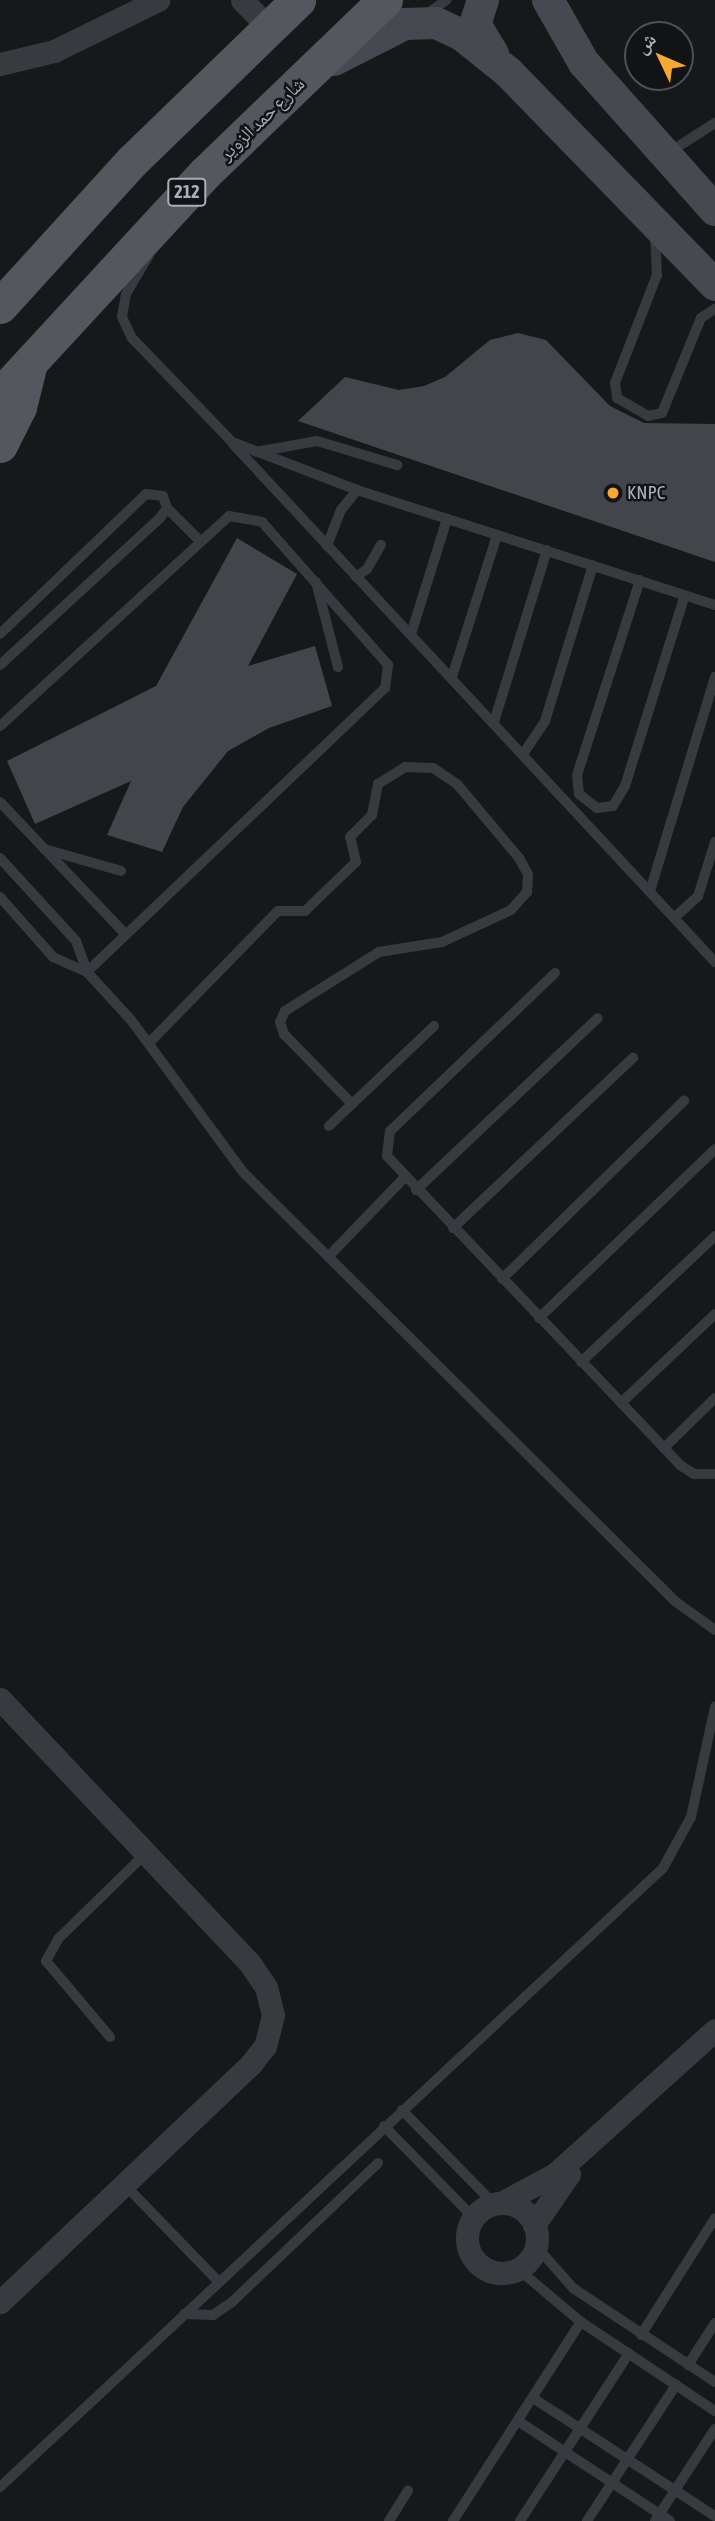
<!DOCTYPE html>
<meta charset="utf-8">
<style>
body{margin:0}
#map{position:relative;width:715px;height:2521px;overflow:hidden;background:#17181a;font-family:"Asap Condensed","Noto Naskh Arabic",sans-serif}
div>[style]{position:absolute}
[style*='--x']{left:calc(var(--x)*1px);top:calc(var(--y)*1px);width:calc(var(--w)*1px);rotate:calc(var(--a)*1deg)}
.building>*{inset:0;background:#43454a}
.lane>*{height:10px;margin:-5px;padding:0 5px;transform-origin:5px;border-radius:5px;background:#383a3f}
.street>*{height:23px;margin:-11.5px;padding:0 11.5px;transform-origin:11.5px;border-radius:11.5px;background:#383a3f}
.street>.ring{margin:-11.5px;padding:0;box-sizing:content-box;background:none;border:23px solid #383a3f;border-radius:50%}
.secondary>*{height:32px;margin:-16px;padding:0 16px;transform-origin:16px;border-radius:16px;background:#46494f}
.primary>*{height:35px;margin:-17.5px;padding:0 17.5px;transform-origin:17.5px;border-radius:17.5px;background:#54575e}
.dots>*{width:19px;height:19px;translate:-50% -50%;box-sizing:border-box;border:4px solid #121315;border-radius:50%}
span{translate:-50% -50%;white-space:nowrap;text-align:center;line-height:1.15;-webkit-text-stroke:5px #121315;paint-order:stroke}
.shield-label span{padding:2px 5px;background:#121315;border:2px solid;border-radius:5px;-webkit-text-stroke-width:0}
.shield-label{font-size:18px;color:#a9afba;font-weight:700}
.street-label{font-size:19px;color:#a9afba}
.poi-label{font-size:19px;color:#a9afba}
.left{translate:0 -50%;text-align:left}
.north{position:absolute;left:624px;top:21px;width:70px;height:70px;box-sizing:border-box;background:#121315;border:2px solid #4e5157;border-radius:50%;rotate:314deg;font-size:19px;font-weight:700;line-height:28px;text-align:center;color:#a9afba}
.north::after{content:'';display:block;margin:auto;width:24px;height:32px;background:#f6a833;clip-path:polygon(50% 0,100% 100%,50% 72%,0 100%)}
</style>
<div id="map">
<div class="building">
<i style="clip-path:polygon(518px 333px,546px 340px,610px 406px,644px 423px,715px 424px,715px 562px,298px 421px,345px 377px,399px 390px,424px 386px,445px 377px,490px 340px)"></i>
<i style="clip-path:polygon(237px 538px,297px 574px,248px 666px,315px 646px,332px 706px,269px 728px,228px 751px,183px 807px,162px 852px,107px 835px,131px 781px,35px 824px,7px 761px,156px 686px)"></i>
</div>
<div class="lane">
<i style="--x:427;--y:14;--w:24;--a:-36"></i>
<i style="--x:668;--y:153;--w:56;--a:-32.6"></i>
<i style="--x:655;--y:235;--w:40;--a:87.1"></i>
<i style="--x:657;--y:275;--w:116;--a:111.3"></i>
<i style="--x:615;--y:383;--w:15;--a:82"></i>
<i style="--x:617;--y:398;--w:36;--a:30"></i>
<i style="--x:648;--y:416;--w:14;--a:-12"></i>
<i style="--x:662;--y:413;--w:103;--a:-67.7"></i>
<i style="--x:701;--y:318;--w:17;--a:-33"></i>
<i style="--x:149;--y:255;--w:45;--a:120.5"></i>
<i style="--x:126;--y:294;--w:23;--a:100"></i>
<i style="--x:122;--y:317;--w:23;--a:65"></i>
<i style="--x:132;--y:338;--w:144;--a:46.1"></i>
<i style="--x:232;--y:442;--w:134;--a:21"></i>
<i style="--x:357;--y:490;--w:376;--a:17.8"></i>
<i style="--x:233;--y:444;--w:708;--a:47.06"></i>
<i style="--x:256;--y:452;--w:62;--a:-10.2"></i>
<i style="--x:317;--y:441;--w:84;--a:16.7"></i>
<i style="--x:167;--y:508;--w:44;--a:45"></i>
<i style="--x:327;--y:546;--w:39;--a:-69"></i>
<i style="--x:341;--y:510;--w:26;--a:-51"></i>
<i style="--x:356;--y:577;--w:14;--a:-36"></i>
<i style="--x:367;--y:569;--w:28;--a:-60"></i>
<i style="--x:640;--y:580;--w:205;--a:107.9"></i>
<i style="--x:577;--y:775;--w:19;--a:84"></i>
<i style="--x:579;--y:794;--w:23;--a:38"></i>
<i style="--x:597;--y:808;--w:16;--a:-7"></i>
<i style="--x:613;--y:806;--w:23;--a:-59"></i>
<i style="--x:625;--y:786;--w:200;--a:-72.6"></i>
<i style="--x:316;--y:582;--w:88;--a:75.5"></i>
<i style="--x:0;--y:634;--w:202;--a:-43.8"></i>
<i style="--x:146;--y:494;--w:17;--a:7"></i>
<i style="--x:163;--y:496;--w:13;--a:72"></i>
<i style="--x:167;--y:508;--w:12;--a:125"></i>
<i style="--x:160;--y:518;--w:217;--a:137.4"></i>
<i style="--x:411;--y:634;--w:121;--a:-72.6"></i>
<i style="--x:452;--y:677;--w:149;--a:-72.4"></i>
<i style="--x:494;--y:722;--w:180;--a:-72.9"></i>
<i style="--x:0;--y:726;--w:311;--a:-42.5"></i>
<i style="--x:229;--y:516;--w:34;--a:10"></i>
<i style="--x:262;--y:522;--w:191;--a:48.6"></i>
<i style="--x:388;--y:665;--w:23;--a:97"></i>
<i style="--x:385;--y:688;--w:412;--a:136.4"></i>
<i style="--x:523;--y:754;--w:40;--a:-56"></i>
<i style="--x:545;--y:721;--w:163;--a:-72.9"></i>
<i style="--x:0;--y:802;--w:183;--a:46.5"></i>
<i style="--x:44;--y:849;--w:80;--a:15.9"></i>
<i style="--x:0;--y:858;--w:113;--a:47.5"></i>
<i style="--x:76;--y:941;--w:33;--a:70"></i>
<i style="--x:650;--y:891;--w:224;--a:-73.1"></i>
<i style="--x:0;--y:897;--w:80;--a:48.5"></i>
<i style="--x:53;--y:957;--w:37;--a:24"></i>
<i style="--x:87;--y:972;--w:65;--a:47.5"></i>
<i style="--x:131;--y:1020;--w:190;--a:53.6"></i>
<i style="--x:244;--y:1173;--w:609;--a:44.8"></i>
<i style="--x:676;--y:1602;--w:48;--a:35.7"></i>
<i style="--x:675;--y:917;--w:31;--a:-42"></i>
<i style="--x:698;--y:896;--w:57;--a:-72.5"></i>
<i style="--x:555;--y:973;--w:228;--a:136.2"></i>
<i style="--x:390;--y:1131;--w:25;--a:97"></i>
<i style="--x:387;--y:1156;--w:426;--a:46.5"></i>
<i style="--x:680;--y:1465;--w:17;--a:33"></i>
<i style="--x:694;--y:1474;--w:21;--a:0"></i>
<i style="--x:150;--y:1042;--w:183;--a:-45.7"></i>
<i style="--x:278;--y:911;--w:27;--a:0"></i>
<i style="--x:305;--y:911;--w:71;--a:-43.9"></i>
<i style="--x:356;--y:862;--w:26;--a:-103"></i>
<i style="--x:350;--y:837;--w:31;--a:-45"></i>
<i style="--x:372;--y:815;--w:32;--a:-79"></i>
<i style="--x:378;--y:784;--w:32;--a:-32"></i>
<i style="--x:405;--y:767;--w:28;--a:2"></i>
<i style="--x:433;--y:768;--w:29;--a:34"></i>
<i style="--x:457;--y:784;--w:97;--a:50"></i>
<i style="--x:519;--y:858;--w:18;--a:61"></i>
<i style="--x:528;--y:874;--w:18;--a:93"></i>
<i style="--x:527;--y:892;--w:24;--a:132"></i>
<i style="--x:511;--y:910;--w:76;--a:155.1"></i>
<i style="--x:442;--y:942;--w:64;--a:171"></i>
<i style="--x:379;--y:952;--w:111;--a:147.9"></i>
<i style="--x:285;--y:1011;--w:12;--a:114"></i>
<i style="--x:280;--y:1022;--w:13;--a:72"></i>
<i style="--x:284;--y:1034;--w:98;--a:45.8"></i>
<i style="--x:329;--y:1126;--w:145;--a:-43.6"></i>
<i style="--x:416;--y:1190;--w:250;--a:-43.4"></i>
<i style="--x:453;--y:1228;--w:248;--a:-43.4"></i>
<i style="--x:328;--y:1257;--w:110;--a:-46.1"></i>
<i style="--x:502;--y:1279;--w:255;--a:-44.4"></i>
<i style="--x:539;--y:1318;--w:244;--a:-43.8"></i>
<i style="--x:581;--y:1362;--w:184;--a:-43.2"></i>
<i style="--x:621;--y:1403;--w:129;--a:-43.4"></i>
<i style="--x:664;--y:1448;--w:71;--a:-44.4"></i>
<i style="--x:110;--y:2037;--w:99;--a:-130.1"></i>
<i style="--x:46;--y:1961;--w:25;--a:-61"></i>
<i style="--x:58;--y:1939;--w:123;--a:-44.3"></i>
<i style="--x:402;--y:2110;--w:132;--a:45.6"></i>
<i style="--x:384;--y:2126;--w:129;--a:45.6"></i>
<i style="--x:124;--y:2184;--w:136;--a:45.9"></i>
<i style="--x:536;--y:2246;--w:56;--a:48.6"></i>
<i style="--x:573;--y:2288;--w:170;--a:33.5"></i>
<i style="--x:518;--y:2269;--w:82;--a:40.1"></i>
<i style="--x:581;--y:2322;--w:161;--a:33.6"></i>
<i style="--x:184;--y:2314;--w:29;--a:2"></i>
<i style="--x:213;--y:2315;--w:22;--a:-34"></i>
<i style="--x:231;--y:2303;--w:203;--a:-43.6"></i>
<i style="--x:641;--y:2335;--w:138;--a:-57.7"></i>
<i style="--x:688;--y:2365;--w:50;--a:-57.3"></i>
<i style="--x:533;--y:2398;--w:217;--a:33"></i>
<i style="--x:518;--y:2421;--w:182;--a:33.3"></i>
<i style="--x:0;--y:2487;--w:907;--a:-43.03"></i>
<i style="--x:663;--y:1868;--w:58;--a:-61.2"></i>
<i style="--x:691;--y:1817;--w:113;--a:-77.7"></i>
<i style="--x:389;--y:2521;--w:36;--a:-58"></i>
<i style="--x:453;--y:2521;--w:237;--a:-57.3"></i>
<i style="--x:520;--y:2521;--w:200;--a:-57"></i>
<i style="--x:587;--y:2521;--w:163;--a:-56.8"></i>
<i style="--x:655;--y:2521;--w:110;--a:-56.9"></i>
</div>
<div class="street">
<i style="--x:242;--y:0;--w:39;--a:46"></i>
<i style="--x:0;--y:64;--w:56;--a:-13.5"></i>
<i style="--x:54;--y:51;--w:116;--a:-26.1"></i>
<i style="--x:0;--y:1699;--w:362;--a:46.6"></i>
<i style="--x:249;--y:1962;--w:30;--a:56"></i>
<i style="--x:266;--y:1987;--w:29;--a:76"></i>
<i style="--x:273;--y:2015;--w:32;--a:104"></i>
<i style="--x:265;--y:2046;--w:23;--a:128"></i>
<i style="--x:251;--y:2064;--w:346;--a:136.5"></i>
<i style="--x:501;--y:2203;--w:61;--a:-28.2"></i>
<i style="--x:555;--y:2174;--w:215;--a:-42"></i>
<i class="ring" style="left:467px;top:2203px;width:47px;height:47px"></i>
<i style="--x:534;--y:2225;--w:62;--a:-55.5"></i>
</div>
<div class="secondary">
<i style="--x:483;--y:0;--w:25;--a:108"></i>
<i style="--x:475;--y:24;--w:35;--a:59"></i>
<i style="--x:548;--y:0;--w:73;--a:60.3"></i>
<i style="--x:584;--y:63;--w:197;--a:48.3"></i>
<i style="--x:334;--y:60;--w:80;--a:-26.9"></i>
<i style="--x:405;--y:24;--w:31;--a:-2"></i>
<i style="--x:436;--y:23;--w:29;--a:25"></i>
<i style="--x:462;--y:35;--w:59;--a:38.8"></i>
<i style="--x:508;--y:72;--w:297;--a:45.8"></i>
</div>
<div class="primary">
<i style="--x:0;--y:306;--w:197;--a:-47.7"></i>
<i style="--x:133;--y:160;--w:230;--a:-44.1"></i>
<i style="--x:0;--y:395;--w:302;--a:-47.3"></i>
<i style="--x:205;--y:173;--w:250;--a:-43.9"></i>
<i style="--x:0;--y:445;--w:42;--a:-63.4"></i>
<i style="--x:19;--y:407;--w:41;--a:-76"></i>
</div>
<div class="dots">
<i style="left:613px;top:493px;background:#f6a833"></i>
</div>
<div class="shield-label">
<span style="left:187px;top:192px">212</span>
</div>
<div class="street-label">
<span style="left:262px;top:119px;rotate:-44deg">شارع حمد الزوير</span>
</div>
<div class="poi-label">
<span class="left" style="left:627px;top:493px">KNPC</span>
</div>
<div class="north">ش</div>
</div>
